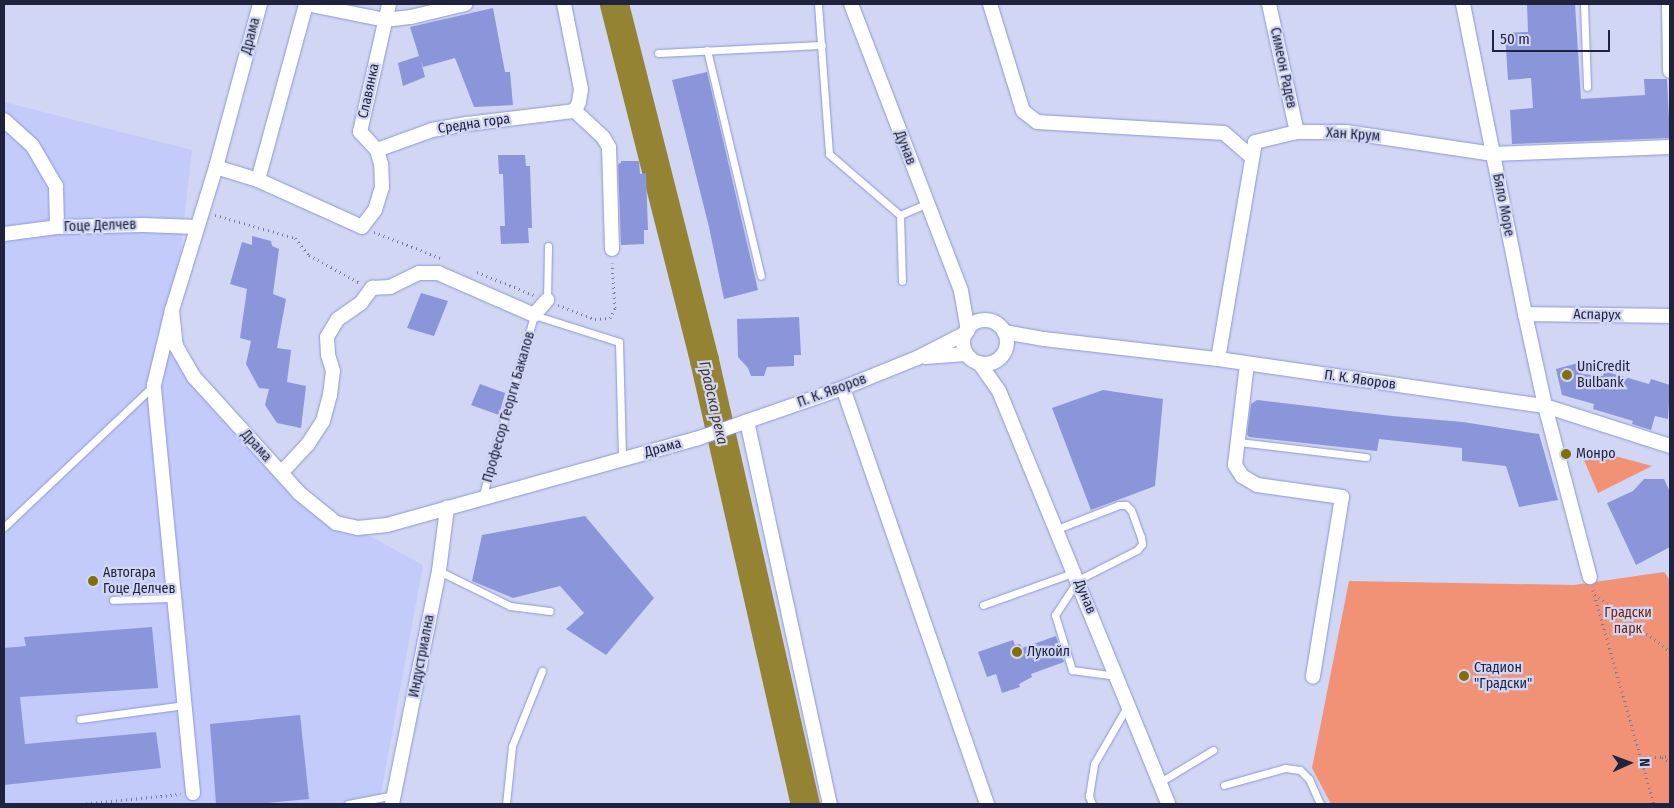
<!DOCTYPE html>
<meta charset="utf-8">
<style>
body{margin:0}
#map{position:relative;width:1674px;height:808px;overflow:hidden;background:#d0d6f3;font-family:"Fira Sans Condensed",sans-serif}
div>[style]{position:absolute}
[style*='--x']{left:calc(var(--x)*1px);top:calc(var(--y)*1px);width:calc(var(--w)*1px);rotate:calc(var(--a)*1deg)}
.built>*{inset:0;background:#c3cbfb}
.green>*{inset:0;background:#f19277}
.river>*{height:29px;margin:-14.5px;padding:0 14.5px;transform-origin:14.5px;border-radius:14.5px;background:#958334}
.building>*{inset:0;background:#8b95d9}
.path>*{height:3px;margin-top:-1.5px;transform-origin:0;background:repeating-linear-gradient(90deg,#767b97 0 1px,transparent 0 5px)}
.roads{filter:drop-shadow(0 0 1px #8b96da) drop-shadow(0 0 1px #8b96da)}
.lane>*{height:7px;margin:-3.5px;padding:0 3.5px;transform-origin:3.5px;border-radius:3.5px;background:#fff}
.street>*{height:14px;margin:-7px;padding:0 7px;transform-origin:7px;border-radius:7px;background:#fff}
.street>.ring{margin:-7px;padding:0;box-sizing:content-box;background:none;border:14px solid #fff;border-radius:50%}
.dots>*{width:14px;height:14px;translate:-50% -50%;box-sizing:border-box;border:2px solid #d0d6f3;border-radius:50%}
span{translate:-50% -50%;white-space:nowrap;text-align:center;line-height:1.15;-webkit-text-stroke:4.5px #d0d6f3;paint-order:stroke}
.street-label{font-size:14px;color:#20233e}
.poi-label{font-size:14px;color:#20233e}
.left{translate:0 -50%;text-align:left}
.park-label{font-size:14px;color:#752309}
.water-label{font-size:15px;color:#413b22;font-style:italic}
.frame{position:absolute;inset:0;border:5px solid #20233e;pointer-events:none}
.north{position:absolute;left:1604px;top:738px;width:50px;height:50px;-webkit-text-stroke:4px #d0d6f3;paint-order:stroke;rotate:88deg;font-size:14px;font-weight:700;line-height:20px;text-align:center;color:#20233e}
.north::after{content:'';display:block;margin:auto;width:18px;height:22px;background:#20233e;clip-path:polygon(50% 0,100% 100%,50% 72%,0 100%)}
.scale{position:absolute;left:1492px;top:30px;width:118px;height:22px;box-sizing:border-box;border:2px solid #20233e;border-top:0;padding-left:6px;font-size:15px;line-height:18px;white-space:nowrap;color:#20233e;-webkit-text-stroke:4px #d0d6f3;paint-order:stroke}
</style>
<div id="map">
<div class="built">
<i style="clip-path:polygon(4px 102px,192px 150px,170px 346px,331px 515px,423px 565px,379px 804px,4px 804px)"></i>
</div>
<div class="green">
<i style="clip-path:polygon(1578px 446px,1652px 466px,1598px 493px)"></i>
<i style="clip-path:polygon(1664px 572px,1670px 580px,1670px 804px,1331px 804px,1312px 768px,1349px 581px,1574px 585px)"></i>
</div>
<div class="river">
<i style="--x:614;--y:4;--w:367;--a:75.8"></i>
<i style="--x:704;--y:360;--w:455;--a:77.2"></i>
</div>
<div class="building">
<i style="clip-path:polygon(1527px 4px,1575px 4px,1581px 99px,1645px 95px,1644px 79px,1667px 79px,1670px 138px,1512px 144px,1510px 110px,1533px 108px,1531px 78px,1508px 80px,1505px 33px,1528px 32px)"></i>
<i style="clip-path:polygon(493px 8px,505px 72px,510px 72px,513px 105px,474px 107px,455px 58px,423px 67px,420px 58px,425px 77px,403px 86px,398px 63px,419px 56px,410px 27px)"></i>
<i style="clip-path:polygon(707px 72px,758px 290px,724px 299px,709px 227px,672px 80px)"></i>
<i style="clip-path:polygon(498px 155px,525px 155px,526px 166px,530px 166px,532px 228px,528px 228px,529px 243px,501px 244px,500px 226px,505px 226px,503px 174px,499px 174px)"></i>
<i style="clip-path:polygon(621px 161px,639px 161px,640px 174px,646px 173px,648px 230px,644px 230px,644px 244px,621px 245px,618px 164px,621px 163px)"></i>
<i style="clip-path:polygon(252px 236px,271px 241px,272px 246px,279px 249px,273px 294px,286px 299px,277px 348px,291px 350px,287px 382px,306px 386px,301px 428px,277px 423px,265px 405px,269px 389px,259px 388px,246px 364px,251px 341px,240px 338px,247px 289px,230px 284px,242px 242px,252px 245px)"></i>
<i style="clip-path:polygon(421px 293px,448px 301px,434px 336px,407px 328px)"></i>
<i style="clip-path:polygon(799px 317px,801px 355px,794px 355px,794px 366px,767px 367px,764px 376px,751px 376px,748px 368px,738px 357px,737px 319px)"></i>
<i style="clip-path:polygon(1578px 363px,1582px 374px,1603px 376px,1604px 371px,1649px 384px,1651px 379px,1670px 385px,1668px 419px,1655px 416px,1651px 430px,1632px 424px,1633px 421px,1593px 409px,1594px 404px,1562px 395px,1556px 369px)"></i>
<i style="clip-path:polygon(480px 384px,505px 393px,499px 415px,471px 405px)"></i>
<i style="clip-path:polygon(1103px 390px,1163px 399px,1155px 486px,1091px 510px,1052px 408px)"></i>
<i style="clip-path:polygon(1257px 400px,1392px 416px,1463px 422px,1539px 434px,1558px 500px,1519px 507px,1506px 466px,1462px 461px,1462px 448px,1379px 439px,1377px 451px,1249px 437px,1247px 434px,1251px 404px)"></i>
<i style="clip-path:polygon(1644px 479px,1664px 479px,1670px 492px,1670px 547px,1636px 565px,1607px 503px,1633px 491px)"></i>
<i style="clip-path:polygon(585px 516px,654px 598px,606px 655px,566px 629px,584px 613px,560px 586px,513px 598px,472px 581px,482px 535px)"></i>
<i style="clip-path:polygon(152px 627px,158px 688px,20px 697px,25px 744px,156px 732px,161px 768px,4px 785px,4px 648px,26px 646px,24px 637px)"></i>
<i style="clip-path:polygon(1056px 636px,1064px 662px,1031px 674px,1032px 677px,1019px 684px,1020px 687px,1002px 693px,996px 674px,987px 677px,978px 652px,1013px 640px,1015px 645px,1020px 644px,1022px 648px)"></i>
<i style="clip-path:polygon(300px 715px,309px 799px,256px 804px,216px 804px,210px 724px)"></i>
</div>
<div class="path">
<i style="--x:215;--y:215;--w:83;--a:16"></i>
<i style="--x:295;--y:238;--w:22;--a:51"></i>
<i style="--x:309;--y:255;--w:58;--a:28.8"></i>
<i style="--x:374;--y:232;--w:72;--a:21.2"></i>
<i style="--x:477;--y:272;--w:61;--a:22"></i>
<i style="--x:558;--y:305;--w:40;--a:21"></i>
<i style="--x:595;--y:319;--w:15;--a:-4"></i>
<i style="--x:610;--y:318;--w:11;--a:-63"></i>
<i style="--x:615;--y:308;--w:45;--a:-93.8"></i>
<i style="--x:1593;--y:590;--w:223;--a:74.1"></i>
<i style="--x:1595;--y:594;--w:94;--a:37.2"></i>
<i style="--x:1670;--y:662;--w:2;--a:90"></i>
<i style="--x:1662;--y:757;--w:9;--a:32"></i>
<i style="--x:1640;--y:758;--w:30;--a:-4"></i>
<i style="--x:81;--y:804;--w:100;--a:-5.8"></i>
</div>
<div class="roads">
<div class="lane">
<i style="--x:818;--y:4;--w:150;--a:85.8"></i>
<i style="--x:829;--y:154;--w:94;--a:40.7"></i>
<i style="--x:900;--y:215;--w:66;--a:88.3"></i>
<i style="--x:1584;--y:4;--w:83;--a:87.9"></i>
<i style="--x:707;--y:50;--w:232;--a:76.6"></i>
<i style="--x:658;--y:53;--w:164;--a:-2.8"></i>
<i style="--x:900;--y:215;--w:28;--a:-23"></i>
<i style="--x:547;--y:300;--w:54;--a:-88.9"></i>
<i style="--x:1238;--y:442;--w:129;--a:6.7"></i>
<i style="--x:482;--y:498;--w:190;--a:-74.1"></i>
<i style="--x:534;--y:315;--w:89;--a:17.6"></i>
<i style="--x:619;--y:342;--w:117;--a:88.5"></i>
<i style="--x:4;--y:527;--w:207;--a:-43.4"></i>
<i style="--x:1057;--y:529;--w:66;--a:-21.2"></i>
<i style="--x:1119;--y:505;--w:7;--a:0"></i>
<i style="--x:1126;--y:505;--w:7;--a:45"></i>
<i style="--x:1131;--y:510;--w:29;--a:70"></i>
<i style="--x:1141;--y:537;--w:7;--a:82"></i>
<i style="--x:1142;--y:544;--w:8;--a:130"></i>
<i style="--x:1137;--y:550;--w:66;--a:153"></i>
<i style="--x:1078;--y:580;--w:42;--a:123.3"></i>
<i style="--x:1055;--y:615;--w:58;--a:72.8"></i>
<i style="--x:1072;--y:670;--w:45;--a:7.6"></i>
<i style="--x:439;--y:571;--w:79;--a:26.2"></i>
<i style="--x:510;--y:606;--w:40;--a:7.1"></i>
<i style="--x:113;--y:600;--w:61;--a:-1.9"></i>
<i style="--x:983;--y:605;--w:98;--a:-19.7"></i>
<i style="--x:80;--y:719;--w:106;--a:-7.6"></i>
<i style="--x:1160;--y:782;--w:62;--a:-31.1"></i>
<i style="--x:1224;--y:785;--w:63;--a:-15.6"></i>
<i style="--x:1285;--y:768;--w:15;--a:8"></i>
<i style="--x:1300;--y:770;--w:13;--a:45"></i>
<i style="--x:1309;--y:779;--w:27;--a:66"></i>
<i style="--x:348;--y:804;--w:47;--a:-11.1"></i>
<i style="--x:506;--y:804;--w:58;--a:-84.1"></i>
<i style="--x:512;--y:746;--w:81;--a:-68.2"></i>
<i style="--x:1092;--y:804;--w:9;--a:-111"></i>
<i style="--x:1089;--y:796;--w:32;--a:-81"></i>
<i style="--x:1094;--y:764;--w:68;--a:-60"></i>
</div>
<div class="street">
<i style="--x:306;--y:4;--w:81;--a:11.4"></i>
<i style="--x:385;--y:20;--w:26;--a:-7"></i>
<i style="--x:411;--y:17;--w:56;--a:-13.5"></i>
<i style="--x:564;--y:4;--w:87;--a:78.7"></i>
<i style="--x:581;--y:89;--w:13;--a:99"></i>
<i style="--x:579;--y:102;--w:10;--a:114"></i>
<i style="--x:851;--y:4;--w:307;--a:69"></i>
<i style="--x:961;--y:291;--w:40;--a:80"></i>
<i style="--x:990;--y:4;--w:112;--a:72.9"></i>
<i style="--x:1023;--y:111;--w:18;--a:38"></i>
<i style="--x:1037;--y:122;--w:187;--a:3.4"></i>
<i style="--x:1224;--y:133;--w:37;--a:41"></i>
<i style="--x:1269;--y:4;--w:131;--a:77.7"></i>
<i style="--x:1463;--y:4;--w:316;--a:78.7"></i>
<i style="--x:1525;--y:314;--w:94;--a:77.7"></i>
<i style="--x:1545;--y:406;--w:177;--a:75.3"></i>
<i style="--x:1669;--y:4;--w:67;--a:89.1"></i>
<i style="--x:575;--y:111;--w:38;--a:43"></i>
<i style="--x:603;--y:137;--w:12;--a:59"></i>
<i style="--x:609;--y:147;--w:102;--a:88.3"></i>
<i style="--x:4;--y:120;--w:38;--a:42"></i>
<i style="--x:32;--y:145;--w:48;--a:59.7"></i>
<i style="--x:56;--y:186;--w:41;--a:88.6"></i>
<i style="--x:377;--y:150;--w:59;--a:-20"></i>
<i style="--x:432;--y:130;--w:36;--a:-10"></i>
<i style="--x:467;--y:124;--w:109;--a:-6.9"></i>
<i style="--x:216;--y:167;--w:44;--a:17.2"></i>
<i style="--x:258;--y:180;--w:114;--a:24.3"></i>
<i style="--x:362;--y:227;--w:21;--a:-53"></i>
<i style="--x:375;--y:210;--w:24;--a:-73"></i>
<i style="--x:382;--y:187;--w:23;--a:-92"></i>
<i style="--x:381;--y:164;--w:15;--a:-106"></i>
<i style="--x:377;--y:150;--w:25;--a:-133"></i>
<i style="--x:360;--y:132;--w:131;--a:-77.2"></i>
<i style="--x:258;--y:180;--w:182;--a:-74.7"></i>
<i style="--x:4;--y:234;--w:53;--a:-7.5"></i>
<i style="--x:57;--y:227;--w:86;--a:-1.3"></i>
<i style="--x:143;--y:225;--w:53;--a:2.2"></i>
<i style="--x:172;--y:310;--w:36;--a:84"></i>
<i style="--x:176;--y:346;--w:36;--a:60"></i>
<i style="--x:194;--y:377;--w:156;--a:47.8"></i>
<i style="--x:299;--y:493;--w:48;--a:39"></i>
<i style="--x:336;--y:523;--w:23;--a:13"></i>
<i style="--x:358;--y:528;--w:29;--a:-6"></i>
<i style="--x:387;--y:525;--w:321;--a:-15.6"></i>
<i style="--x:696;--y:439;--w:156;--a:-19.1"></i>
<i style="--x:843;--y:388;--w:80;--a:-22.1"></i>
<i style="--x:917;--y:358;--w:55;--a:-27"></i>
<i style="--x:1525;--y:314;--w:145;--a:0.8"></i>
<i class="ring" style="left:963px;top:320px;width:30px;height:30px"></i>
<i style="--x:1004;--y:332;--w:41;--a:9.9"></i>
<i style="--x:1044;--y:339;--w:175;--a:6.6"></i>
<i style="--x:1218;--y:359;--w:330;--a:8.2"></i>
<i style="--x:1545;--y:406;--w:131;--a:17.7"></i>
<i style="--x:925;--y:357;--w:41;--a:-4.2"></i>
<i style="--x:1218;--y:359;--w:220;--a:-80.3"></i>
<i style="--x:1255;--y:142;--w:43;--a:-13.4"></i>
<i style="--x:1297;--y:132;--w:49;--a:0"></i>
<i style="--x:1346;--y:132;--w:149;--a:8.5"></i>
<i style="--x:1493;--y:154;--w:177;--a:-2.3"></i>
<i style="--x:980;--y:364;--w:33;--a:55"></i>
<i style="--x:999;--y:391;--w:446;--a:67.7"></i>
<i style="--x:1247;--y:364;--w:102;--a:96.8"></i>
<i style="--x:1235;--y:465;--w:13;--a:58"></i>
<i style="--x:1242;--y:476;--w:17;--a:31"></i>
<i style="--x:1257;--y:485;--w:86;--a:8"></i>
<i style="--x:1342;--y:497;--w:182;--a:99.2"></i>
<i style="--x:843;--y:388;--w:440;--a:70.9"></i>
<i style="--x:747;--y:421;--w:392;--a:77.8"></i>
<i style="--x:281;--y:473;--w:40;--a:-47"></i>
<i style="--x:308;--y:444;--w:27;--a:-57"></i>
<i style="--x:323;--y:421;--w:27;--a:-75"></i>
<i style="--x:330;--y:395;--w:24;--a:-83"></i>
<i style="--x:333;--y:371;--w:17;--a:-107"></i>
<i style="--x:328;--y:355;--w:18;--a:-93"></i>
<i style="--x:327;--y:337;--w:21;--a:-59"></i>
<i style="--x:338;--y:319;--w:28;--a:-35"></i>
<i style="--x:361;--y:303;--w:19;--a:-54"></i>
<i style="--x:372;--y:288;--w:18;--a:-3"></i>
<i style="--x:390;--y:287;--w:32;--a:-26"></i>
<i style="--x:419;--y:273;--w:19;--a:0"></i>
<i style="--x:438;--y:273;--w:105;--a:23.6"></i>
<i style="--x:534;--y:315;--w:20;--a:-49"></i>
<i style="--x:193;--y:793;--w:410;--a:-95.5"></i>
<i style="--x:154;--y:385;--w:77;--a:-76.5"></i>
<i style="--x:172;--y:310;--w:150;--a:-72.9"></i>
<i style="--x:216;--y:167;--w:169;--a:-74.9"></i>
<i style="--x:392;--y:804;--w:238;--a:-78.6"></i>
<i style="--x:439;--y:571;--w:64;--a:-82.8"></i>
</div>
</div>
<div class="dots">
<i style="left:1567px;top:375px;background:#826f0c"></i>
<i style="left:1566px;top:454px;background:#826f0c"></i>
<i style="left:93px;top:581px;background:#826f0c"></i>
<i style="left:1017px;top:652px;background:#826f0c"></i>
<i style="left:1464px;top:676px;background:#826f0c"></i>
</div>
<div class="street-label">
<span style="left:251px;top:36px;rotate:-75deg">Драма</span>
<span style="left:1283px;top:68px;rotate:78deg">Симеон Радев</span>
<span style="left:369px;top:91px;rotate:-78deg">Славянка</span>
<span style="left:474px;top:124px;rotate:-8deg">Средна гора</span>
<span style="left:1353px;top:135px;rotate:4deg">Хан Крум</span>
<span style="left:905px;top:148px;rotate:69deg">Дунав</span>
<span style="left:1503px;top:205px;rotate:79deg">Бяло Море</span>
<span style="left:100px;top:226px;rotate:-2deg">Гоце Делчев</span>
<span style="left:1597px;top:315px;rotate:1deg">Аспарух</span>
<span style="left:1360px;top:380px;rotate:8deg">П. К. Яворов</span>
<span style="left:832px;top:391px;rotate:-20deg">П. К. Яворов</span>
<span style="left:509px;top:407px;rotate:-74deg">Професор Георги Бакалов</span>
<span style="left:256px;top:446px;rotate:48deg">Драма</span>
<span style="left:663px;top:448px;rotate:-15deg">Драма</span>
<span style="left:1085px;top:597px;rotate:68deg">Дунав</span>
<span style="left:422px;top:656px;rotate:-79deg">Индустриална</span>
</div>
<div class="poi-label">
<span class="left" style="left:1577px;top:375px">UniCredit<br>Bulbank</span>
<span class="left" style="left:1576px;top:454px">Монро</span>
<span class="left" style="left:103px;top:581px">Автогара<br>Гоце Делчев</span>
<span class="left" style="left:1027px;top:652px">Лукойл</span>
<span class="left" style="left:1474px;top:676px">Стадион<br>"Градски"</span>
</div>
<div class="park-label">
<span style="left:1628px;top:621px">Градски<br>парк</span>
</div>
<div class="water-label">
<span style="left:713px;top:403px;rotate:77deg">Градска река</span>
</div>
<div class="frame"></div>
<div class="north">N</div>
<div class="scale">50 m</div>
</div>
